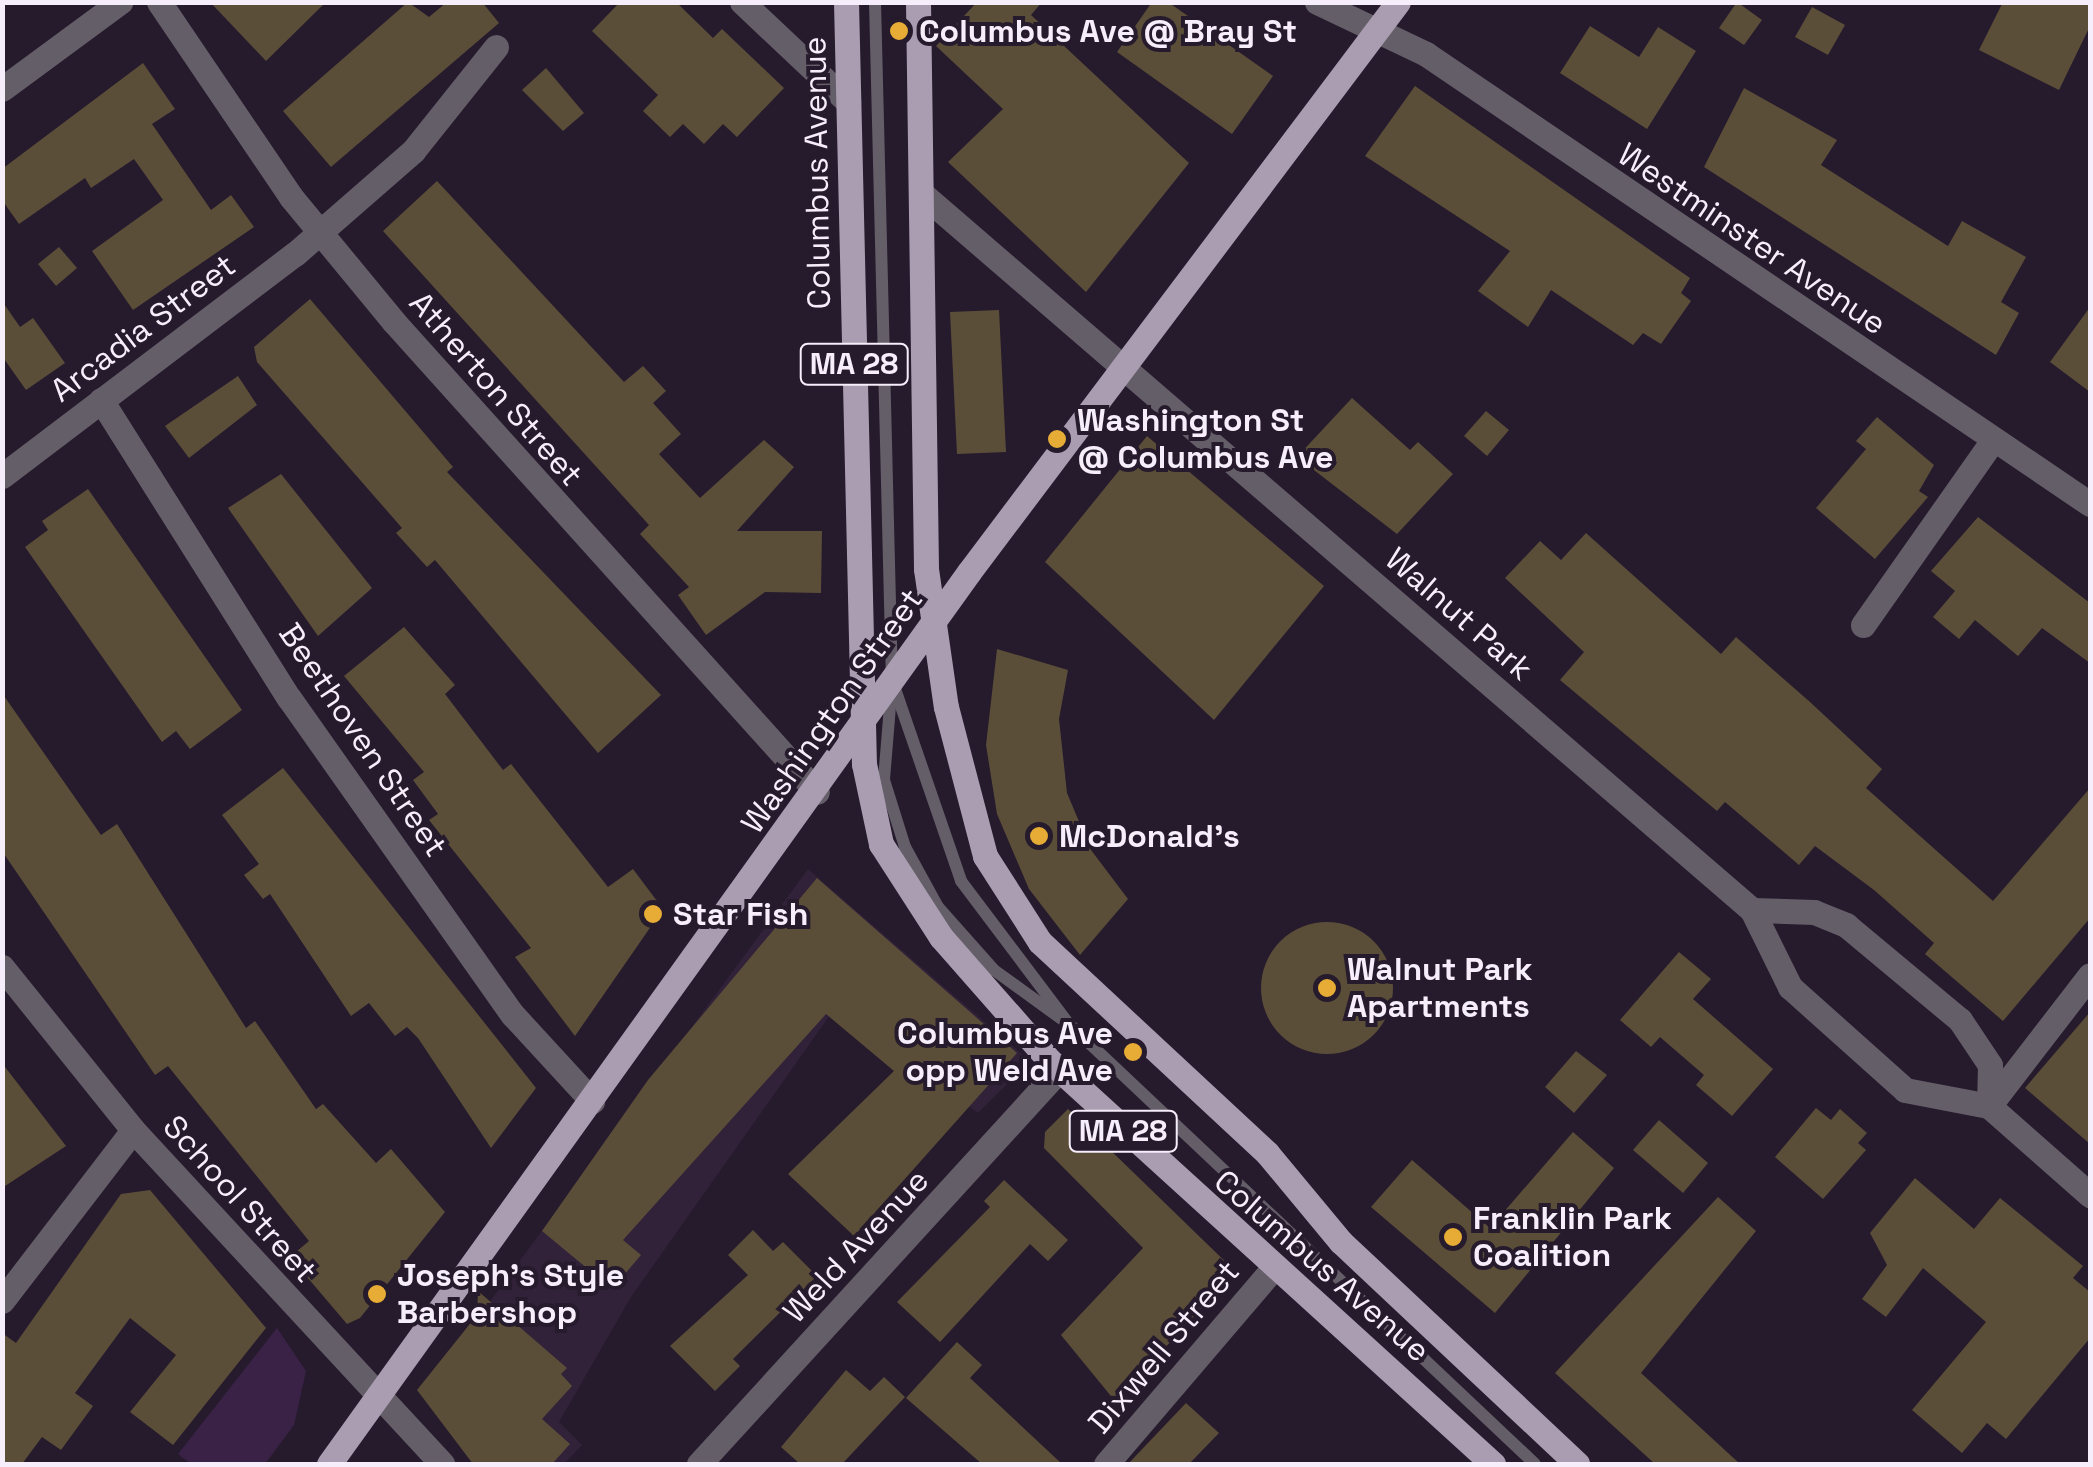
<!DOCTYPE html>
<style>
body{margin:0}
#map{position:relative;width:2093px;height:1467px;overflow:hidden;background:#261a2d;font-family:"Space Grotesk",sans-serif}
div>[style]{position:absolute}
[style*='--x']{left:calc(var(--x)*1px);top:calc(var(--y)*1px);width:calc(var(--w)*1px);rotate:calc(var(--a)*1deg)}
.built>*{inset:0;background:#312139}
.green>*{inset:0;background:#3a2247}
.building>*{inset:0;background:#5b4e38}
.round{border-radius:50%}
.lane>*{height:12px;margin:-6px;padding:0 6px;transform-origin:6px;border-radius:6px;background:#645e68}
.street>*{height:25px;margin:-12.5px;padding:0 12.5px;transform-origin:12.5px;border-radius:12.5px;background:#645e68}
.primary>*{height:25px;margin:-12.5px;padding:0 12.5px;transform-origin:12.5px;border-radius:12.5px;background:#aa9db2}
.dots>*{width:28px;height:28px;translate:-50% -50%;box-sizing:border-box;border:5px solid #261a2d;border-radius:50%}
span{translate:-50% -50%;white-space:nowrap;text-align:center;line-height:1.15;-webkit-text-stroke:8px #261a2d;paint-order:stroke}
.shield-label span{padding:2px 8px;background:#261a2d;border:2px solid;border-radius:8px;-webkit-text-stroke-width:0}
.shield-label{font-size:30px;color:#f6eefb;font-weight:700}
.poi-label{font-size:32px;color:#f6eefb;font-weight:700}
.left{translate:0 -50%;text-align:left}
.right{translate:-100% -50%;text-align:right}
.street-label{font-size:32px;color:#f6eefb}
.frame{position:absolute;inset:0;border:5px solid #f6eefb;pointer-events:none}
</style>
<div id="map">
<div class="built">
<i style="clip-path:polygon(808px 869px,1030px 1061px,978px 1113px,835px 1008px,631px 1297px,559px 1422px,582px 1445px,564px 1464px,496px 1464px,424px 1391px)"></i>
</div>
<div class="green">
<i style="clip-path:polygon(277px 1328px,306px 1371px,294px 1425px,265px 1464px,191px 1464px,178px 1454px)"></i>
</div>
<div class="building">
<i style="clip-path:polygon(210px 2px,326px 2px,266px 61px)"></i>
<i style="clip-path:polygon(408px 2px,429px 17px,447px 2px,482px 2px,499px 23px,331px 167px,283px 111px)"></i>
<i style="clip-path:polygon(620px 2px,676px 2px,713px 38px,722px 29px,784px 88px,737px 137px,723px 124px,704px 144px,683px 124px,670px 137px,643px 111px,658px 95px,592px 31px)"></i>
<i style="clip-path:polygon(977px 2px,1042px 2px,1031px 15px,1189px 163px,1086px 292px,948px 162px,1003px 109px,936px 46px)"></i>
<i style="clip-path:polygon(1152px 2px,1168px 2px,1273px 76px,1232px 134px,1117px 52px)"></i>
<i style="clip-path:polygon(1737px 2px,1762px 20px,1744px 45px,1719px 28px)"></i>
<i style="clip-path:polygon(2003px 2px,2090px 2px,2090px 26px,2059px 90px,1979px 50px)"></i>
<i style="clip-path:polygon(1812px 7px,1845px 25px,1828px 55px,1795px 37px)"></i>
<i style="clip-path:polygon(1590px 26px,1639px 57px,1658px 27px,1696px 51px,1647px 129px,1560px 73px)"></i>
<i style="clip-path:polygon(143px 63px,175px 109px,152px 124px,211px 210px,231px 195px,254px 227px,133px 310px,92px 251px,163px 200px,134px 159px,91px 188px,85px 178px,19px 224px,2px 200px,2px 169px)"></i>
<i style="clip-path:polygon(546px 68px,584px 113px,563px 131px,522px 90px)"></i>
<i style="clip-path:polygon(1415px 86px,1690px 278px,1681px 293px,1691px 301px,1661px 344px,1643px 333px,1633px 345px,1551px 290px,1528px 327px,1478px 291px,1510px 251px,1365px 156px)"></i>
<i style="clip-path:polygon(1744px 88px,1837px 140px,1821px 165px,1948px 246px,1962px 221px,2026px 257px,2001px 302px,2019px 313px,1996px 355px,1704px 167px)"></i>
<i style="clip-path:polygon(437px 181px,624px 382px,643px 366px,666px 391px,653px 403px,681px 434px,659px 454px,700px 498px,764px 440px,794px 467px,737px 531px,822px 531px,821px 593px,765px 592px,706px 635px,678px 595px,689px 587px,640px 534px,649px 525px,383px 231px)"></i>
<i style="clip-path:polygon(59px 247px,77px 268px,56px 286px,38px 264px)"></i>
<i style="clip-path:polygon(310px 299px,453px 467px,447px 472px,661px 695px,598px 753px,435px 560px,427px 567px,396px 533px,402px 528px,257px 362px,254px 347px)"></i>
<i style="clip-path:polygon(2px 301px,20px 327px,33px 318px,65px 363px,26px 390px,2px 356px)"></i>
<i style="clip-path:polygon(2090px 307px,2090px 392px,2050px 362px)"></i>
<i style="clip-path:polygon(999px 310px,1006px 452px,957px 454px,950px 312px)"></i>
<i style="clip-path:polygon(238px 376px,257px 405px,189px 458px,165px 426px)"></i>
<i style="clip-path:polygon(1352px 398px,1410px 450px,1418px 442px,1453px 474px,1397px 534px,1297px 457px)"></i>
<i style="clip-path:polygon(1486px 411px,1509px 430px,1487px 456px,1464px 436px)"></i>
<i style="clip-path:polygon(1877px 417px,1934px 465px,1919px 491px,1928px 497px,1875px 559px,1816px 508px,1866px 449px,1856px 441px)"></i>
<i style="clip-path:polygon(1147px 436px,1324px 586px,1214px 720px,1045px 562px)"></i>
<i style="clip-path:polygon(281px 474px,372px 588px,318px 636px,228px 508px)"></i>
<i style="clip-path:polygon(88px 489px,242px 710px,190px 749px,176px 731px,162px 742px,25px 547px,48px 530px,42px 521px)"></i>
<i style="clip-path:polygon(1978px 517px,2090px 603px,2090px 663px,2042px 628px,2018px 656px,1975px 620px,1959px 639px,1933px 617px,1955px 591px,1931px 571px)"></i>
<i style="clip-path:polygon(1586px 533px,1721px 654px,1736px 637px,1810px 702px,1882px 769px,1866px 788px,1993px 901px,2090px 788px,2090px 918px,2003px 1021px,1925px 954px,1934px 943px,1874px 890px,1815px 846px,1799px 865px,1725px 802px,1717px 811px,1560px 680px,1584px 652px,1505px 578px,1540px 541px,1561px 560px)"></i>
<i style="clip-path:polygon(404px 627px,455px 685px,445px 694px,503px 770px,511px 764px,608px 887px,633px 869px,663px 909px,575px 1036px,515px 957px,531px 948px,429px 820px,438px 814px,413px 780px,424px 772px,344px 676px)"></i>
<i style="clip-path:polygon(997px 649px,1068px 670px,1059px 719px,1067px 793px,1091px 850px,1128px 899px,1080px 955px,1029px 889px,997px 814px,986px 745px)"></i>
<i style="clip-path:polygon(2px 693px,101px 835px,117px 824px,246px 1028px,255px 1021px,316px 1109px,323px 1104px,376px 1163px,391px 1149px,445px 1212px,360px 1318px,347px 1324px,290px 1257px,309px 1241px,168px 1066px,155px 1075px,2px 851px)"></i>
<i style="clip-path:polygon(283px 768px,536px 1088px,491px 1148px,418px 1038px,407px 1027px,395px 1036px,369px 1003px,351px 1016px,270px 894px,263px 899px,244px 875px,259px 864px,222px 815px)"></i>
<i style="clip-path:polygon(817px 878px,1017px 1053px,854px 1236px,788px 1174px,894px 1071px,826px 1014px,623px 1240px,641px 1255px,612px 1289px,542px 1231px,648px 1080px)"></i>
<i class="round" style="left:1261px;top:922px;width:132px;height:132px"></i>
<i style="clip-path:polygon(1679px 952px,1711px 979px,1693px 999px,1773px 1069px,1732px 1116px,1696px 1085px,1704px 1075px,1660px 1037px,1651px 1047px,1620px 1020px)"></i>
<i style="clip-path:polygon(2090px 1012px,2090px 1144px,2025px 1088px)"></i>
<i style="clip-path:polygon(1576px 1051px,1607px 1075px,1574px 1113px,1545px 1087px)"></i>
<i style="clip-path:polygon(2px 1063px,66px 1146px,2px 1188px)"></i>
<i style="clip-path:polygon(1816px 1108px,1831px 1120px,1840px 1109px,1867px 1133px,1858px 1143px,1866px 1150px,1823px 1199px,1775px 1157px)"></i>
<i style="clip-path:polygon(1068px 1109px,1236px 1272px,1115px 1401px,1061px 1335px,1143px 1248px,1044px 1148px,1045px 1132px)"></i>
<i style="clip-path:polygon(1659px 1120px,1708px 1163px,1683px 1193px,1633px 1150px)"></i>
<i style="clip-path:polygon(1573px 1132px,1614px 1168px,1495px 1313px,1371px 1207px,1412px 1160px,1490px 1228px)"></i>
<i style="clip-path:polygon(1915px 1178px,1974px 1229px,2000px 1198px,2083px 1266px,2073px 1278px,2090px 1292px,2090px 1338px,2006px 1439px,1987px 1423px,1962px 1453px,1912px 1410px,1986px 1322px,1923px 1268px,1886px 1317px,1862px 1299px,1887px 1265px,1870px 1233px)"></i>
<i style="clip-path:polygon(1004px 1180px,1068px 1240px,1048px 1261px,1030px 1244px,940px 1342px,897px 1302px,990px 1207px,984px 1201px)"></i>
<i style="clip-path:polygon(150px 1190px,266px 1328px,173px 1445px,130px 1412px,176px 1355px,130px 1318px,75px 1393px,93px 1406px,61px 1450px,42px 1437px,22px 1464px,2px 1464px,2px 1333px,16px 1343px,121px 1194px)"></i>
<i style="clip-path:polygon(1718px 1197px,1756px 1231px,1641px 1373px,1740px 1464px,1655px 1464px,1555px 1373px)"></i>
<i style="clip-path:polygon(753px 1230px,773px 1251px,783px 1242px,817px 1276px,733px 1359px,740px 1366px,715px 1391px,670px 1346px,748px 1275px,728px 1255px)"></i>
<i style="clip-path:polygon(478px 1291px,567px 1368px,561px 1374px,572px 1386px,542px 1419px,570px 1444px,552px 1464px,473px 1464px,417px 1390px,477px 1315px)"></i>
<i style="clip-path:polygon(957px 1342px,982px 1365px,970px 1378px,1062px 1464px,982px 1464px,906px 1398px)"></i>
<i style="clip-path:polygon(846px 1370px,870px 1391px,884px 1377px,905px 1397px,842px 1464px,800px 1464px,781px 1447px)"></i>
<i style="clip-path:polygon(1186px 1403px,1219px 1433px,1189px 1464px,1128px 1464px)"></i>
</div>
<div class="lane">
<i style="--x:875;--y:2;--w:680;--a:88.57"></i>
<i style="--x:892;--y:682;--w:98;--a:94.7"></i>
<i style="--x:884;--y:780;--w:70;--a:72.6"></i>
<i style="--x:905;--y:847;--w:68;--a:61.2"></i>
<i style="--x:938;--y:907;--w:84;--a:48.4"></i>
<i style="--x:994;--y:970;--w:94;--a:35.9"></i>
<i style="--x:1070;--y:1025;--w:639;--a:43.35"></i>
<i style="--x:894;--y:686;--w:206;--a:71"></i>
<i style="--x:961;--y:881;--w:178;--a:53"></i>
</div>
<div class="street">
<i style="--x:159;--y:2;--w:235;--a:55.9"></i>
<i style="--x:291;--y:197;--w:162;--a:50.5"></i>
<i style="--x:394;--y:322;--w:632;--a:48.01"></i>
<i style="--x:742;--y:2;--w:146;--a:43.3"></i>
<i style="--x:1317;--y:2;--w:121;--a:25.5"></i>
<i style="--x:1426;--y:54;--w:802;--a:34.13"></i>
<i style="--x:2;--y:89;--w:147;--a:-36.4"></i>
<i style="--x:921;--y:193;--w:1098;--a:40.79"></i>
<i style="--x:1752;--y:910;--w:86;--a:63.7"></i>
<i style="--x:1790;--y:987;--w:154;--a:41.8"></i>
<i style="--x:1905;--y:1090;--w:86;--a:10.8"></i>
<i style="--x:1989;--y:1106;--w:135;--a:41.4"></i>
<i style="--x:101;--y:400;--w:352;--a:57.8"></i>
<i style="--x:289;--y:698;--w:388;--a:54.8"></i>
<i style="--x:513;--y:1015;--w:117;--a:47.4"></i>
<i style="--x:2;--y:476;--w:368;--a:-37.2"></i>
<i style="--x:295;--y:254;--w:157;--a:-41.1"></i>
<i style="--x:413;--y:151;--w:133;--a:-51.4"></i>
<i style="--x:1863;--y:625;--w:226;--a:-54.9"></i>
<i style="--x:1752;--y:910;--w:62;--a:1.8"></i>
<i style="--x:1814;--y:912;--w:35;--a:22"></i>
<i style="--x:1846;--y:925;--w:148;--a:39.8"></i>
<i style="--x:1960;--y:1020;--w:54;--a:56.3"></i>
<i style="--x:1990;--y:1065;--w:41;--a:91.4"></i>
<i style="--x:2;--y:967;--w:209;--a:51.2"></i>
<i style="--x:133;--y:1130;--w:455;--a:47.2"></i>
<i style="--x:1989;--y:1106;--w:165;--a:-52.4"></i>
<i style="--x:2;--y:1301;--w:215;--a:-52.5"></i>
<i style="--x:699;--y:1464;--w:534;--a:-47.58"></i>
<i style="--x:1106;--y:1464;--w:254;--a:-49.5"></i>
</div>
<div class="primary">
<i style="--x:846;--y:2;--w:762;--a:88.65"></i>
<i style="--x:864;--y:764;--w:82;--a:78"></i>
<i style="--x:881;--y:844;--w:111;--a:57.2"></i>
<i style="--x:941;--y:937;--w:165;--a:48.7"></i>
<i style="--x:1050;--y:1061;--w:599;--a:42.29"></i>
<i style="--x:918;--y:2;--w:567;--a:89.19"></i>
<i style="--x:926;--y:569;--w:139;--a:81.8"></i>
<i style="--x:946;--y:707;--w:154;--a:75.3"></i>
<i style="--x:985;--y:856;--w:102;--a:57.4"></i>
<i style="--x:1040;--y:942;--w:310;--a:42.9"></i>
<i style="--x:1267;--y:1153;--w:116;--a:50.3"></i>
<i style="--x:1341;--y:1242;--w:324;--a:43.2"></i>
<i style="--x:329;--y:1464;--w:1098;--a:-54.34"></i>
<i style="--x:969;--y:572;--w:713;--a:-53.03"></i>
</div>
<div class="dots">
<i style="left:899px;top:31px;background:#e6ac36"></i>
<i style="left:1057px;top:439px;background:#e6ac36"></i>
<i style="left:1039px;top:836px;background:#e6ac36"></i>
<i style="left:653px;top:914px;background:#e6ac36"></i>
<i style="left:1327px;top:988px;background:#e6ac36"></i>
<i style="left:1133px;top:1052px;background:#e6ac36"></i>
<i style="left:1453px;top:1237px;background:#e6ac36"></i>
<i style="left:377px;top:1294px;background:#e6ac36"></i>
</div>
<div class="shield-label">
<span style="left:854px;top:364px">MA 28</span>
<span style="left:1123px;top:1131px">MA 28</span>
</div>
<div class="poi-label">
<span class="left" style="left:919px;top:31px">Columbus Ave @ Bray St</span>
<span class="left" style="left:1077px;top:439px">Washington St<br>@ Columbus Ave</span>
<span class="left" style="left:1059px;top:836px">McDonald's</span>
<span class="left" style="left:673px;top:914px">Star Fish</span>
<span class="left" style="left:1347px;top:988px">Walnut Park<br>Apartments</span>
<span class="right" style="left:1113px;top:1052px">Columbus Ave<br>opp Weld Ave</span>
<span class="left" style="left:1473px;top:1237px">Franklin Park<br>Coalition</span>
<span class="left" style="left:397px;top:1294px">Joseph's Style<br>Barbershop</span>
</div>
<div class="street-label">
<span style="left:817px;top:173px;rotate:-91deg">Columbus Avenue</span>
<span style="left:1752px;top:239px;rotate:34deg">Westminster Avenue</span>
<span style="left:143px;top:328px;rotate:-37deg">Arcadia Street</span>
<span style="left:496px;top:389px;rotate:49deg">Atherton Street</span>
<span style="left:1459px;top:614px;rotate:41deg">Walnut Park</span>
<span style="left:832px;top:711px;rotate:-55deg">Washington Street</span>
<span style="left:363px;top:740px;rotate:56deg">Beethoven Street</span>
<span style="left:240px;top:1199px;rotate:48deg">School Street</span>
<span style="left:856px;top:1246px;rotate:-47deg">Weld Avenue</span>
<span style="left:1322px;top:1266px;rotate:41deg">Columbus Avenue</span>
<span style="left:1164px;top:1347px;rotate:-50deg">Dixwell Street</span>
</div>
<div class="frame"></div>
</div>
